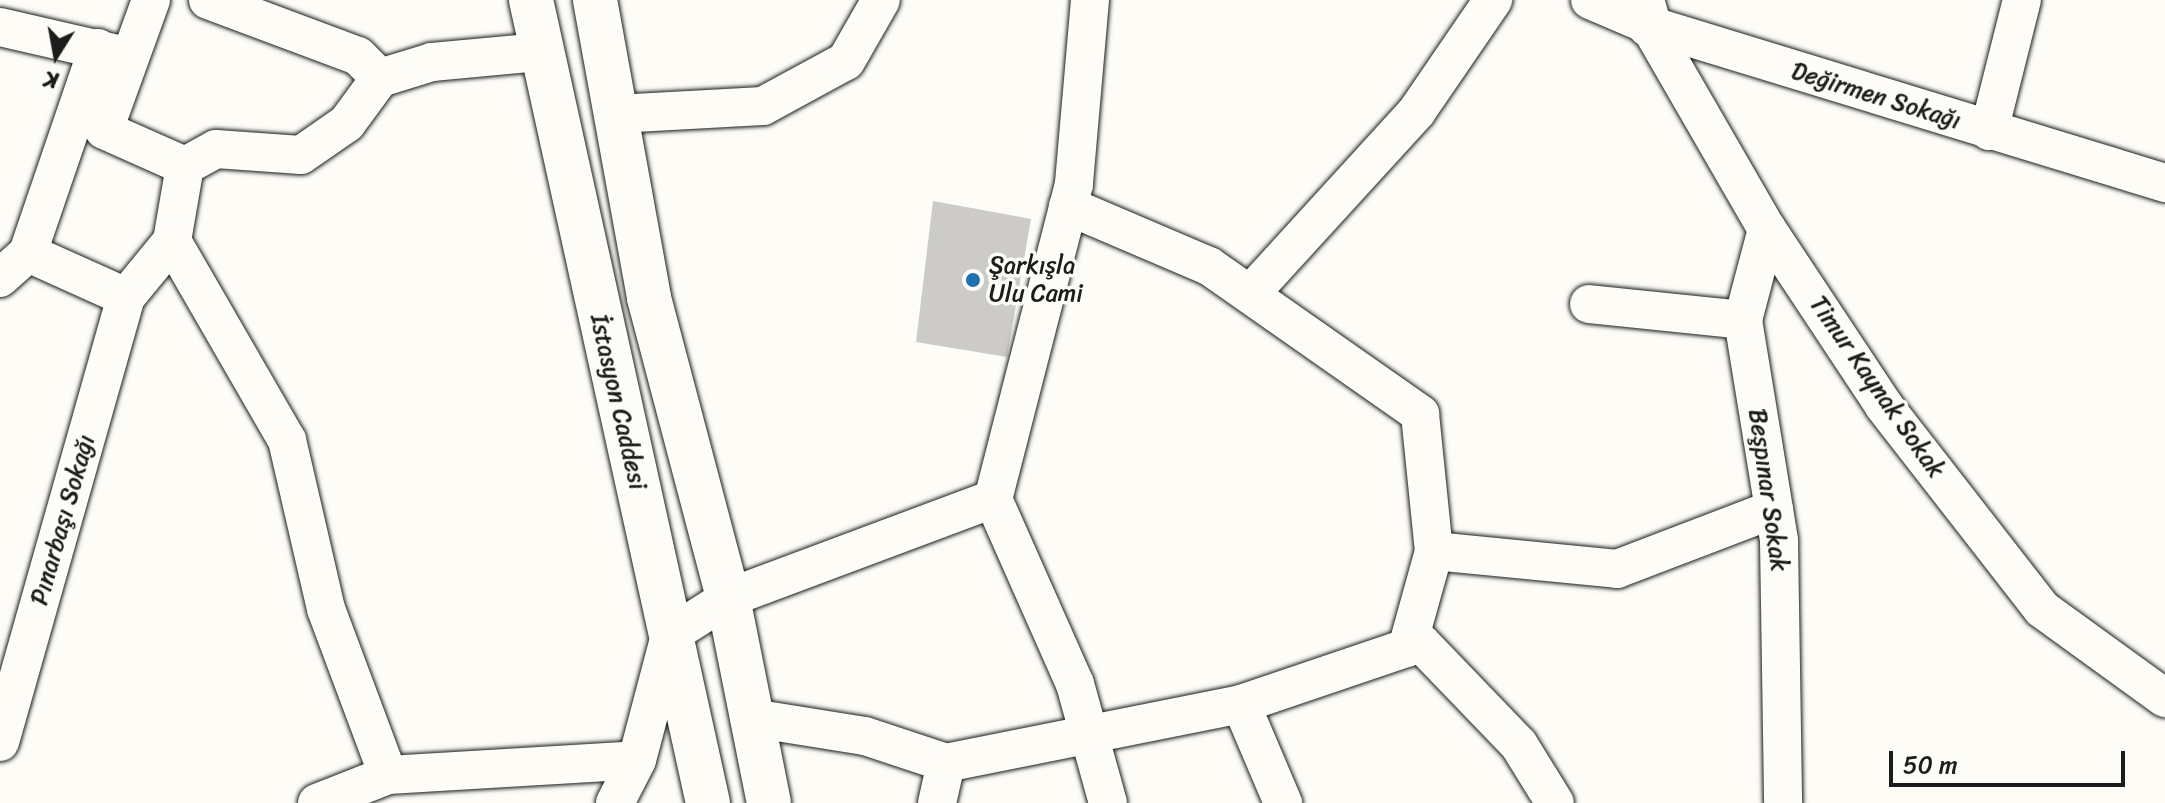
<!DOCTYPE html>
<meta charset="utf-8">
<style>
body{margin:0}
#map{position:relative;width:2165px;height:803px;overflow:hidden;background:#fdfcf7;font-family:Sriracha,sans-serif}
div>[style]{position:absolute}
[style*='--x']{left:calc(var(--x)*1px);top:calc(var(--y)*1px);width:calc(var(--w)*1px);rotate:calc(var(--a)*1deg)}
.building>*{inset:0;background:#cccbc8}
.roads{filter:drop-shadow(0 0 2px #1c1c1c) drop-shadow(0 0 2px #1c1c1c)}
.street>*{height:38px;margin:-19px;padding:0 19px;transform-origin:19px;border-radius:19px;background:#fdfcf7}
.secondary>*{height:44px;margin:-22px;padding:0 22px;transform-origin:22px;border-radius:22px;background:#fdfcf7}
.primary>*{height:44px;margin:-22px;padding:0 22px;transform-origin:22px;border-radius:22px;background:#fdfcf7}
.dots>*{width:22px;height:22px;translate:-50% -50%;box-sizing:border-box;border:4px solid #fdfcf7;border-radius:50%}
span{translate:-50% -50%;white-space:nowrap;text-align:center;line-height:1.15;-webkit-text-stroke:7px #fdfcf7;paint-order:stroke}
.street-label{font-size:24px;color:#1c1c1c}
.poi-label{font-size:24px;color:#1c1c1c}
.left{translate:0 -50%;text-align:left}
.north{position:absolute;left:16px;top:16px;width:80px;height:80px;-webkit-text-stroke:6px #fdfcf7;paint-order:stroke;rotate:191deg;font-size:22px;font-weight:700;line-height:32px;text-align:center;color:#1c1c1c}
.north::after{content:'';display:block;margin:auto;width:28px;height:36px;background:#1c1c1c;clip-path:polygon(50% 0,100% 100%,50% 72%,0 100%)}
.scale{position:absolute;left:1889px;top:751px;width:236px;height:36px;box-sizing:border-box;border:4px solid #1c1c1c;border-top:0;padding-left:10px;font-size:24px;line-height:28px;white-space:nowrap;color:#1c1c1c;-webkit-text-stroke:6px #fdfcf7;paint-order:stroke}
</style>
<div id="map">
<div class="building">
<i style="clip-path:polygon(933px 201px,1031px 219px,1007px 357px,916px 342px)"></i>
</div>
<div class="roads">
<div class="street">
<i style="--x:151;--y:0;--w:138;--a:109.9"></i>
<i style="--x:104;--y:130;--w:89;--a:24"></i>
<i style="--x:208;--y:0;--w:160;--a:20.5"></i>
<i style="--x:358;--y:56;--w:31;--a:45"></i>
<i style="--x:1090;--y:0;--w:185;--a:95"></i>
<i style="--x:1074;--y:184;--w:325;--a:104.4"></i>
<i style="--x:993;--y:499;--w:202;--a:66.1"></i>
<i style="--x:1075;--y:684;--w:123;--a:74.5"></i>
<i style="--x:1590;--y:0;--w:64;--a:23"></i>
<i style="--x:1649;--y:25;--w:540;--a:17.02"></i>
<i style="--x:1649;--y:25;--w:236;--a:60"></i>
<i style="--x:1767;--y:229;--w:212;--a:56.5"></i>
<i style="--x:1884;--y:406;--w:257;--a:52.1"></i>
<i style="--x:2042;--y:609;--w:152;--a:35.9"></i>
<i style="--x:0;--y:27;--w:125;--a:12.9"></i>
<i style="--x:98;--y:48;--w:217;--a:108.9"></i>
<i style="--x:28;--y:253;--w:107;--a:24.2"></i>
<i style="--x:126;--y:297;--w:72;--a:-50.6"></i>
<i style="--x:172;--y:241;--w:76;--a:-80.2"></i>
<i style="--x:185;--y:166;--w:35;--a:-29"></i>
<i style="--x:216;--y:149;--w:85;--a:4"></i>
<i style="--x:301;--y:155;--w:56;--a:-34.8"></i>
<i style="--x:347;--y:123;--w:56;--a:-53.7"></i>
<i style="--x:380;--y:78;--w:54;--a:-17.1"></i>
<i style="--x:432;--y:62;--w:107;--a:-5.3"></i>
<i style="--x:616;--y:114;--w:147;--a:-3.1"></i>
<i style="--x:763;--y:106;--w:94;--a:-28.5"></i>
<i style="--x:846;--y:61;--w:70;--a:-60.2"></i>
<i style="--x:1989;--y:131;--w:135;--a:-75.9"></i>
<i style="--x:1068;--y:206;--w:153;--a:23.1"></i>
<i style="--x:1209;--y:266;--w:258;--a:35"></i>
<i style="--x:1420;--y:414;--w:138;--a:84.2"></i>
<i style="--x:1767;--y:229;--w:94;--a:104.8"></i>
<i style="--x:1743;--y:320;--w:224;--a:80.7"></i>
<i style="--x:1779;--y:541;--w:262;--a:89.1"></i>
<i style="--x:172;--y:241;--w:230;--a:60"></i>
<i style="--x:287;--y:440;--w:173;--a:77"></i>
<i style="--x:326;--y:609;--w:177;--a:69.5"></i>
<i style="--x:0;--y:278;--w:38;--a:-42"></i>
<i style="--x:1252;--y:292;--w:245;--a:-47.6"></i>
<i style="--x:1417;--y:111;--w:135;--a:-55.6"></i>
<i style="--x:1589;--y:304;--w:155;--a:5.9"></i>
<i style="--x:1407;--y:648;--w:101;--a:-74.4"></i>
<i style="--x:1434;--y:551;--w:184;--a:5.6"></i>
<i style="--x:1617;--y:569;--w:168;--a:-20.9"></i>
<i style="--x:1241;--y:704;--w:108;--a:67"></i>
<i style="--x:752;--y:718;--w:114;--a:9.1"></i>
<i style="--x:865;--y:736;--w:85;--a:18.4"></i>
<i style="--x:0;--y:742;--w:462;--a:-74.2"></i>
<i style="--x:317;--y:803;--w:76;--a:-21.5"></i>
<i style="--x:388;--y:775;--w:249;--a:-3.4"></i>
<i style="--x:615;--y:803;--w:48;--a:-62.9"></i>
<i style="--x:637;--y:760;--w:129;--a:-75.2"></i>
<i style="--x:670;--y:635;--w:69;--a:-32.5"></i>
<i style="--x:728;--y:598;--w:283;--a:-20.5"></i>
<i style="--x:937;--y:803;--w:41;--a:-77.3"></i>
<i style="--x:946;--y:763;--w:301;--a:-11.3"></i>
<i style="--x:1241;--y:704;--w:190;--a:-18.7"></i>
<i style="--x:1421;--y:643;--w:141;--a:46.1"></i>
<i style="--x:1519;--y:745;--w:68;--a:58.2"></i>
</div>
<div class="secondary">
<i style="--x:1642;--y:0;--w:26;--a:74"></i>
</div>
<div class="primary">
<i style="--x:531;--y:0;--w:822;--a:77.57"></i>
<i style="--x:595;--y:0;--w:303;--a:79.7"></i>
<i style="--x:649;--y:298;--w:310;--a:75.2"></i>
<i style="--x:728;--y:598;--w:209;--a:78.7"></i>
</div>
</div>
<div class="dots">
<i style="left:973px;top:280px;background:#1f6fb2"></i>
</div>
<div class="street-label">
<span style="left:1876px;top:96px;rotate:17deg">Değirmen Sokağı</span>
<span style="left:1877px;top:387px;rotate:55deg">Timur Kaynak Sokak</span>
<span style="left:618px;top:402px;rotate:77deg">İstasyon Caddesi</span>
<span style="left:1768px;top:490px;rotate:82deg">Beşpınar Sokak</span>
<span style="left:63px;top:520px;rotate:-74deg">Pınarbaşı Sokağı</span>
</div>
<div class="poi-label">
<span class="left" style="left:989px;top:280px">Şarkışla<br>Ulu Cami</span>
</div>
<div class="north">K</div>
<div class="scale">50 m</div>
</div>
